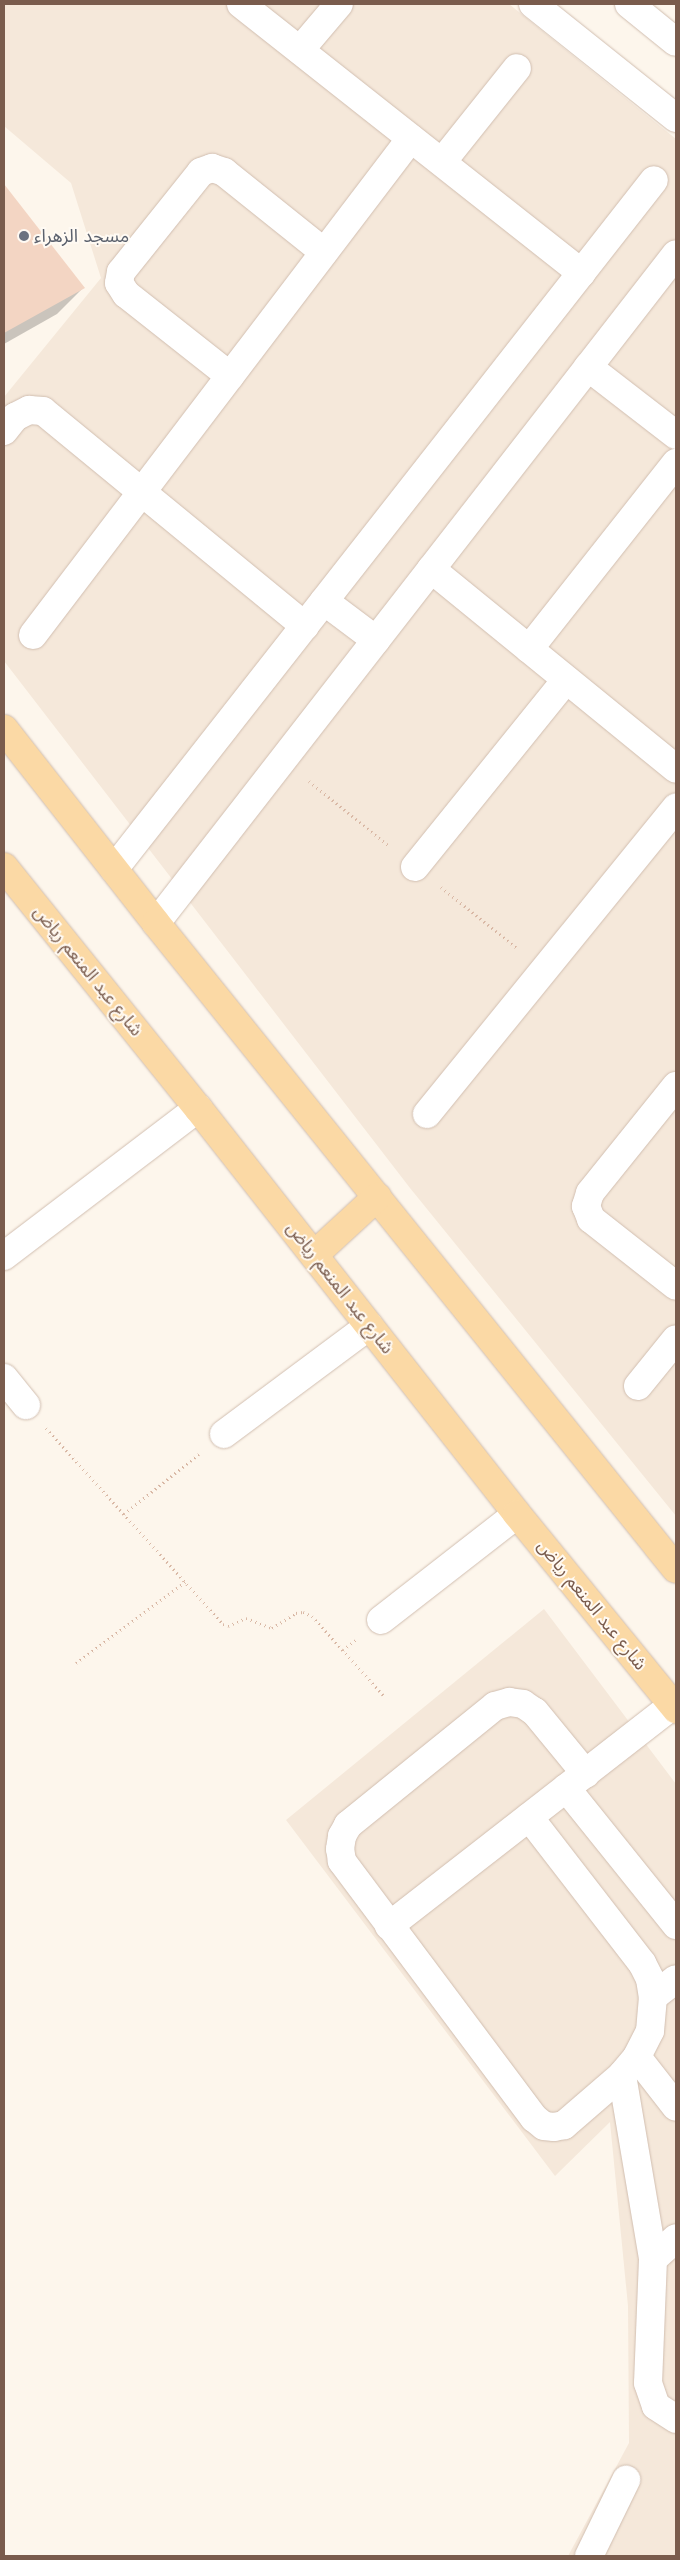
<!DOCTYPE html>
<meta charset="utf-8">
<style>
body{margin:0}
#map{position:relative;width:680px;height:2560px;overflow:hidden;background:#fdf6ec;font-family:Jost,"Noto Sans Arabic",sans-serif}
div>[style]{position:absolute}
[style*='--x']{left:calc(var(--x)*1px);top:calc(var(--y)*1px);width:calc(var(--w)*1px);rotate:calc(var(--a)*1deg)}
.residential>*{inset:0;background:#f5e8da}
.shadow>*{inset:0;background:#0003}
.building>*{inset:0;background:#f3d5c3}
.path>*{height:3px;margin-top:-1.5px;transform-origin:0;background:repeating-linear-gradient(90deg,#d9b8a5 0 1px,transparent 0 5px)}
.roads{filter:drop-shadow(0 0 1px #d1beb0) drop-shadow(0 0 1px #d1beb0)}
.minor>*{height:28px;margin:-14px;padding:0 14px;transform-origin:14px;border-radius:14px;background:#fff}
.major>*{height:28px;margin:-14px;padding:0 14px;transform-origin:14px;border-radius:14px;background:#fbd9a5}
.dots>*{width:14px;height:14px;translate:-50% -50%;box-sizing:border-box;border:2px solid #fffaf3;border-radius:50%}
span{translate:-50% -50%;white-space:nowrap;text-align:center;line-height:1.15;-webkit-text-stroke:4px #fffaf3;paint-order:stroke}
.worship-label{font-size:18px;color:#5b616d}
.left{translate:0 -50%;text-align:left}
.street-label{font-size:18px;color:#7a5c4d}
.frame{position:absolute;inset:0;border:5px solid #7a5c4d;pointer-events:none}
</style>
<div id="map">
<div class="residential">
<i style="clip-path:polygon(4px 4px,509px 4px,676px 139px,676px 1516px,410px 1188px,4px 661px,4px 397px,101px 278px,71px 183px,4px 126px)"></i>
<i style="clip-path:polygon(544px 1609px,676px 1784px,676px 2556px,568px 2556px,629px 2443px,628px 2306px,610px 2122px,555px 2176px,286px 1820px)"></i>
</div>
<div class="shadow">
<i style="clip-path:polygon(4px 186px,83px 288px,57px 314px,4px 344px)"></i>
</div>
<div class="building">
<i style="clip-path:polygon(4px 184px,85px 288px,4px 333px)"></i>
</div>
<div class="path">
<i style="--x:309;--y:781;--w:103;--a:39.1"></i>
<i style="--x:441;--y:887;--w:99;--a:38.8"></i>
<i style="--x:46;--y:1428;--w:264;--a:47.9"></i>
<i style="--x:223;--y:1624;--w:5;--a:22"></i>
<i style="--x:228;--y:1626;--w:20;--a:-24"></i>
<i style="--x:246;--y:1618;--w:28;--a:21"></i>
<i style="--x:272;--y:1628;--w:28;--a:-32"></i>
<i style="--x:296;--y:1613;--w:7;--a:-8"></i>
<i style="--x:303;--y:1612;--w:10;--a:24"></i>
<i style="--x:312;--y:1616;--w:109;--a:48"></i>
<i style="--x:124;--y:1514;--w:96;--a:-38.7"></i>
<i style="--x:343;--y:1650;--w:16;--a:-38"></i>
<i style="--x:76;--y:1663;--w:136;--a:-36.6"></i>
</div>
<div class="roads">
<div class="minor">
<i style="--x:241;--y:4;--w:434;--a:38.3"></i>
<i style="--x:533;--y:4;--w:183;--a:38.6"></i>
<i style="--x:629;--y:4;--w:60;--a:39"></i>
<i style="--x:300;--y:50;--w:60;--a:-49.7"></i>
<i style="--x:442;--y:162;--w:120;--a:-51.4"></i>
<i style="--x:588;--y:367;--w:111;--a:37.7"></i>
<i style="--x:230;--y:376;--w:132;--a:-141.7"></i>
<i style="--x:126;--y:294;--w:13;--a:-122"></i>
<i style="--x:119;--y:283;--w:11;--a:-80"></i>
<i style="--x:121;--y:272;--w:128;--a:-51.3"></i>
<i style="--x:201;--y:172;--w:12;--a:-20"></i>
<i style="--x:212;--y:168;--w:13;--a:18"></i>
<i style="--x:224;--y:172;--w:128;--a:38.7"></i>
<i style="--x:4;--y:431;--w:18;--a:-52"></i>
<i style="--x:15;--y:417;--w:16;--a:-27"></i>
<i style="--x:29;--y:410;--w:14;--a:4"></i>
<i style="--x:43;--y:411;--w:339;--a:39.4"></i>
<i style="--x:431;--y:569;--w:316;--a:39.2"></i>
<i style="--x:324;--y:601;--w:65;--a:36.9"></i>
<i style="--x:33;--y:635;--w:624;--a:-52.74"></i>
<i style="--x:529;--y:649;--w:237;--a:-51.7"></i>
<i style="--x:415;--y:867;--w:240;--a:-51.1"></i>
<i style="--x:114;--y:869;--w:875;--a:-51.91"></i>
<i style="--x:156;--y:923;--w:847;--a:-52.14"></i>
<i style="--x:676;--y:1086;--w:137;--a:128.8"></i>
<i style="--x:590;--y:1193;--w:14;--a:107"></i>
<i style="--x:586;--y:1206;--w:14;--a:69"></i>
<i style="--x:591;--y:1219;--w:108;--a:38.2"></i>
<i style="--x:427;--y:1114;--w:395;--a:-50.9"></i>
<i style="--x:4;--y:1256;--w:244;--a:-37.3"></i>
<i style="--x:4;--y:1378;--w:35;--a:51"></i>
<i style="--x:638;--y:1386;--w:60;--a:-51"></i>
<i style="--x:224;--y:1434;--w:181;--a:-36.7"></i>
<i style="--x:381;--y:1620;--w:172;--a:-37.9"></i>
<i style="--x:566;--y:1788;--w:176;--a:51.2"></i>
<i style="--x:529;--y:1817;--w:185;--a:52.3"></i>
<i style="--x:642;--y:1963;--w:18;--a:63"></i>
<i style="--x:650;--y:1979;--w:18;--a:81"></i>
<i style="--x:653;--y:1997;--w:34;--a:95"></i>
<i style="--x:650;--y:2031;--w:29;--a:117"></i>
<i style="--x:637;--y:2057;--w:23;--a:130"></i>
<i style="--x:622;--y:2075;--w:77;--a:139.2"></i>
<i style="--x:564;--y:2125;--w:10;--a:169"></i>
<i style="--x:554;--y:2127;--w:10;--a:-174"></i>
<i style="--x:544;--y:2126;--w:13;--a:-141"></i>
<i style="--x:534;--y:2118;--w:321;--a:-126.8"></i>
<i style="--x:342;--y:1861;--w:12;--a:-99"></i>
<i style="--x:340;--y:1849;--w:13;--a:-81"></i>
<i style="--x:342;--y:1836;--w:13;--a:-61"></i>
<i style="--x:348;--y:1825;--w:189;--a:-39"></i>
<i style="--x:495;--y:1706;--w:15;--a:-16"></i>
<i style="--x:509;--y:1702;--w:14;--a:8"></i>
<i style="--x:523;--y:1704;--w:14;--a:34"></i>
<i style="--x:535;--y:1712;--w:80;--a:50.6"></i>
<i style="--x:389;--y:1926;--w:360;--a:-37.9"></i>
<i style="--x:653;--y:1997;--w:29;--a:-38"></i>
<i style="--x:637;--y:2057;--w:63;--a:52"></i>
<i style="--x:622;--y:2075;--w:187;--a:80.4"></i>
<i style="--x:653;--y:2259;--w:124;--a:92.3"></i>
<i style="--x:648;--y:2383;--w:24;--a:71"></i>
<i style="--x:656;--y:2406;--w:24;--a:33"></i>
<i style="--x:653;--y:2259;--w:31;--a:-42"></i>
<i style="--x:589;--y:2556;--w:85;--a:-64"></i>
</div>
<div class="major">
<i style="--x:4;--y:729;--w:246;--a:51.9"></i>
<i style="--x:156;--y:923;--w:829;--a:51.17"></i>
<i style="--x:4;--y:867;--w:309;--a:51.2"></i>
<i style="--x:198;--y:1108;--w:516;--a:51.84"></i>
<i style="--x:517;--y:1514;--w:252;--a:50.8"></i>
<i style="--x:314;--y:1255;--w:86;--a:-42.6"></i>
</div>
</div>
<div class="dots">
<i style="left:24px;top:236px;background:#6b7280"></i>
</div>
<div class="worship-label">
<span class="left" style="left:34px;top:236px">مسجد الزهراء</span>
</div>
<div class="street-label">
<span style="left:88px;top:971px;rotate:51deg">شارع عبد المنعم رياض</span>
<span style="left:340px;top:1288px;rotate:52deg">شارع عبد المنعم رياض</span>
<span style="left:592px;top:1605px;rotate:51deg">شارع عبد المنعم رياض</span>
</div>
<div class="frame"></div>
</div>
